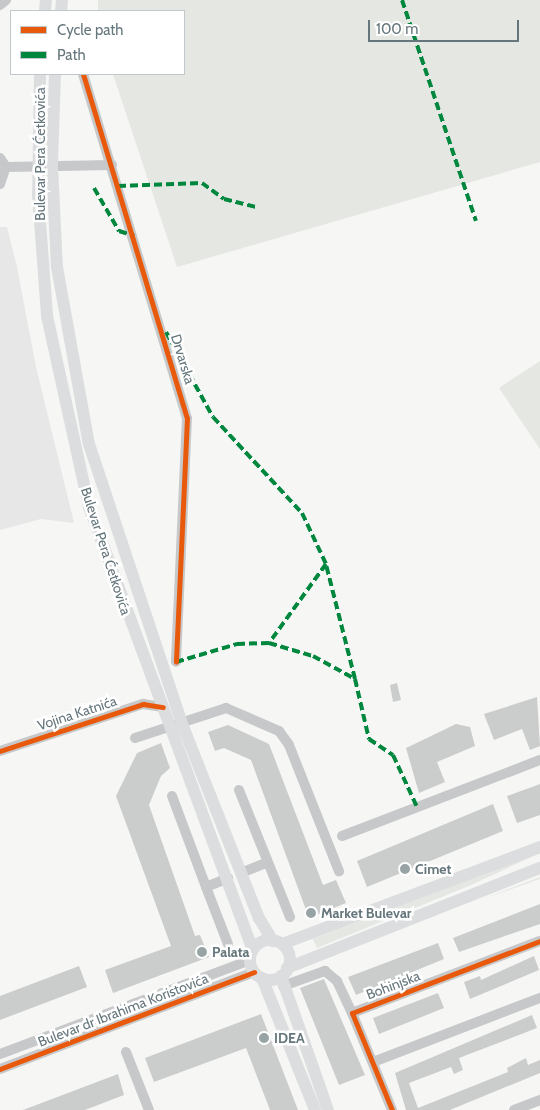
<!DOCTYPE html>
<meta charset="utf-8">
<style>
body{margin:0}
#map{position:relative;width:540px;height:1110px;overflow:hidden;background:#f6f6f5;font-family:Cabin,sans-serif}
div>[style]{position:absolute}
[style*='--x']{left:calc(var(--x)*1px);top:calc(var(--y)*1px);width:calc(var(--w)*1px);rotate:calc(var(--a)*1deg)}
.built>*{inset:0;background:#e6e7e6}
.green>*{inset:0;background:#e5e7e3}
.building>*{inset:0;background:#cbcdcd}
.minor>*{height:10px;margin:-5px;padding:0 5px;transform-origin:5px;border-radius:5px;background:#c6c8c9}
.major>*{height:12px;margin:-6px;padding:0 6px;transform-origin:6px;border-radius:6px;background:#dcddde}
.major>.ring{margin:-6px;padding:0;box-sizing:content-box;background:none;border:12px solid #dcddde;border-radius:50%}
.quiet>*{height:4px;margin-top:-2px;transform-origin:0;background:repeating-linear-gradient(90deg,#00873e 0 8px,transparent 0 12px)}
.cycleway>*{height:5px;margin:-2.5px;padding:0 2.5px;transform-origin:2.5px;border-radius:2.5px;background:#e8590c}
.dots>*{width:14px;height:14px;translate:-50% -50%;box-sizing:border-box;border:2px solid #fff;border-radius:50%}
span{translate:-50% -50%;white-space:nowrap;text-align:center;line-height:1.15;-webkit-text-stroke:5px #fff;paint-order:stroke}
.street-label{font-size:14px;color:#65767c}
.poi-label{font-size:14px;color:#65767c;font-weight:700}
.left{translate:0 -50%;text-align:left}
.legend{position:absolute;left:10px;top:10px;width:175px;height:65px;box-sizing:border-box;background:#fff;border:1px solid #c1c8cb;margin:0;padding:6px 9px;list-style:none;font-size:15px;color:#65767c}
.legend li{display:flex;align-items:center;gap:10px;height:25px}
.legend b{width:25px;border:1px solid #c1c8cb}
.scale{position:absolute;left:368px;top:20px;width:151px;height:22px;box-sizing:border-box;border:2px solid #65767c;border-top:0;padding-left:6px;font-size:15px;line-height:18px;white-space:nowrap;color:#65767c;-webkit-text-stroke:4px #fff;paint-order:stroke}
</style>
<div id="map">
<div class="built">
<i style="clip-path:polygon(0 227px,7px 227px,17px 267px,36px 367px,74px 523px,41px 519px,0 530px)"></i>
</div>
<div class="green">
<i style="clip-path:polygon(98px 0,540px 0,540px 162px,177px 267px,113px 74px,184px 74px,184px 11px,98px 11px)"></i>
<i style="clip-path:polygon(540px 361px,540px 449px,499px 388px)"></i>
<i style="clip-path:polygon(540px 853px,471px 885px,317px 948px,313px 939px)"></i>
<i style="clip-path:polygon(540px 877px,540px 879px,480px 900px)"></i>
</div>
<div class="building">
<i style="clip-path:polygon(397px 683px,401px 700px,393px 702px,390px 685px)"></i>
<i style="clip-path:polygon(537px 697px,540px 746px,530px 750px,522px 729px,494px 740px,484px 714px)"></i>
<i style="clip-path:polygon(456px 724px,470px 727px,475px 746px,437px 762px,445px 782px,419px 793px,406px 748px)"></i>
<i style="clip-path:polygon(228px 725px,269px 744px,323px 885px,336px 880px,346px 903px,309px 918px,251px 760px,224px 748px,215px 751px,208px 732px)"></i>
<i style="clip-path:polygon(161px 743px,170px 768px,161px 776px,149px 805px,195px 936px,200px 935px,209px 957px,113px 993px,105px 970px,171px 946px,116px 796px,137px 753px)"></i>
<i style="clip-path:polygon(540px 784px,540px 815px,517px 823px,507px 796px)"></i>
<i style="clip-path:polygon(493px 804px,503px 831px,367px 887px,357px 861px)"></i>
<i style="clip-path:polygon(540px 904px,540px 924px,459px 952px,453px 938px)"></i>
<i style="clip-path:polygon(438px 943px,444px 959px,356px 995px,348px 977px)"></i>
<i style="clip-path:polygon(534px 956px,539px 970px,470px 999px,464px 982px,480px 976px,481px 980px)"></i>
<i style="clip-path:polygon(79px 966px,87px 987px,0 1020px,0 996px)"></i>
<i style="clip-path:polygon(324px 979px,365px 1075px,339px 1085px,300px 988px)"></i>
<i style="clip-path:polygon(438px 993px,444px 1008px,379px 1034px,373px 1018px)"></i>
<i style="clip-path:polygon(261px 1014px,298px 1110px,270px 1110px,246px 1048px,154px 1082px,145px 1058px)"></i>
<i style="clip-path:polygon(532px 1015px,537px 1028px,459px 1058px,463px 1070px,454px 1074px,451px 1067px,409px 1083px,418px 1108px,508px 1072px,507px 1068px,526px 1058px,528px 1065px,540px 1060px,540px 1073px,450px 1110px,406px 1110px,395px 1073px)"></i>
<i style="clip-path:polygon(118px 1074px,124px 1095px,85px 1110px,23px 1110px)"></i>
</div>
<div class="minor">
<i style="--x:0;--y:5;--w:8;--a:-40"></i>
<i style="--x:83;--y:74;--w:359;--a:73.2"></i>
<i style="--x:187;--y:418;--w:244;--a:92.6"></i>
<i style="--x:0;--y:158;--w:11;--a:56"></i>
<i style="--x:6;--y:167;--w:106;--a:-1.1"></i>
<i style="--x:0;--y:184;--w:18;--a:-71"></i>
<i style="--x:135;--y:738;--w:96;--a:-18.2"></i>
<i style="--x:226;--y:708;--w:58;--a:23.5"></i>
<i style="--x:279;--y:731;--w:17;--a:54"></i>
<i style="--x:289;--y:745;--w:136;--a:68.4"></i>
<i style="--x:0;--y:751;--w:151;--a:-18.2"></i>
<i style="--x:143;--y:704;--w:20;--a:9"></i>
<i style="--x:239;--y:790;--w:137;--a:68.1"></i>
<i style="--x:172;--y:796;--w:97;--a:69.5"></i>
<i style="--x:206;--y:887;--w:24;--a:-22"></i>
<i style="--x:342;--y:836;--w:212;--a:-21"></i>
<i style="--x:241;--y:873;--w:27;--a:-22"></i>
<i style="--x:206;--y:887;--w:61;--a:68.9"></i>
<i style="--x:283;--y:986;--w:45;--a:-19.7"></i>
<i style="--x:325;--y:971;--w:16;--a:40"></i>
<i style="--x:337;--y:981;--w:35;--a:65"></i>
<i style="--x:126;--y:1052;--w:62;--a:68.4"></i>
<i style="--x:0;--y:1054;--w:267;--a:-20.6"></i>
<i style="--x:373;--y:1062;--w:179;--a:-21"></i>
<i style="--x:0;--y:1069;--w:272;--a:-20.9"></i>
<i style="--x:392;--y:1110;--w:105;--a:-112.4"></i>
<i style="--x:352;--y:1013;--w:201;--a:-21"></i>
<i style="--x:514;--y:1110;--w:28;--a:-21"></i>
</div>
<div class="major">
<i style="--x:45;--y:11;--w:11;--a:-85"></i>
<i style="--x:61;--y:11;--w:11;--a:-85"></i>
<i style="--x:40;--y:74;--w:121;--a:90.9"></i>
<i style="--x:38;--y:195;--w:121;--a:85.7"></i>
<i style="--x:47;--y:316;--w:196;--a:77.6"></i>
<i style="--x:89;--y:507;--w:472;--a:69.7"></i>
<i style="--x:55;--y:74;--w:92;--a:91.9"></i>
<i style="--x:52;--y:166;--w:101;--a:87.2"></i>
<i style="--x:57;--y:267;--w:180;--a:79.8"></i>
<i style="--x:89;--y:444;--w:295;--a:71.6"></i>
<i style="--x:182;--y:724;--w:209;--a:68.4"></i>
<i style="--x:259;--y:918;--w:27;--a:59"></i>
<i class="ring" style="left:250px;top:940px;width:28px;height:28px"></i>
<i style="--x:282;--y:944;--w:276;--a:-20.6"></i>
<i style="--x:287;--y:968;--w:272;--a:-21.6"></i>
<i style="--x:281;--y:976;--w:142;--a:70.7"></i>
<i style="--x:262;--y:978;--w:142;--a:68.1"></i>
</div>
<div class="quiet">
<i style="--x:402;--y:0;--w:233;--a:71.5"></i>
<i style="--x:118;--y:186;--w:84;--a:-2"></i>
<i style="--x:202;--y:183;--w:27;--a:36"></i>
<i style="--x:224;--y:199;--w:34;--a:14"></i>
<i style="--x:94;--y:188;--w:50;--a:59.8"></i>
<i style="--x:119;--y:231;--w:16;--a:18"></i>
<i style="--x:166;--y:332;--w:97;--a:61.1"></i>
<i style="--x:213;--y:417;--w:131;--a:47.2"></i>
<i style="--x:302;--y:513;--w:56;--a:64.8"></i>
<i style="--x:176;--y:662;--w:64;--a:-16.4"></i>
<i style="--x:237;--y:644;--w:32;--a:-2"></i>
<i style="--x:269;--y:643;--w:46;--a:16.5"></i>
<i style="--x:313;--y:656;--w:48;--a:28.7"></i>
<i style="--x:355;--y:679;--w:119;--a:-104.2"></i>
<i style="--x:326;--y:564;--w:97;--a:125.8"></i>
<i style="--x:355;--y:679;--w:62;--a:76.9"></i>
<i style="--x:369;--y:739;--w:29;--a:34"></i>
<i style="--x:393;--y:755;--w:57;--a:65.2"></i>
</div>
<div class="cycleway">
<i style="--x:83;--y:74;--w:359;--a:73.2"></i>
<i style="--x:187;--y:418;--w:244;--a:92.6"></i>
<i style="--x:0;--y:751;--w:151;--a:-18.2"></i>
<i style="--x:143;--y:704;--w:20;--a:9"></i>
<i style="--x:0;--y:1069;--w:272;--a:-20.9"></i>
<i style="--x:392;--y:1110;--w:105;--a:-112.4"></i>
<i style="--x:352;--y:1013;--w:201;--a:-21"></i>
</div>
<div class="dots">
<i style="left:405px;top:869px;background:#98a3a6"></i>
<i style="left:311px;top:913px;background:#98a3a6"></i>
<i style="left:202px;top:952px;background:#98a3a6"></i>
<i style="left:264px;top:1038px;background:#98a3a6"></i>
</div>
<div class="street-label">
<span style="left:40px;top:154px;rotate:-90deg">Bulevar Pera Ćetkovića</span>
<span style="left:183px;top:359px;rotate:73deg">Drvarska</span>
<span style="left:106px;top:551px;rotate:72deg">Bulevar Pera Ćetkovića</span>
<span style="left:77px;top:713px;rotate:-18deg">Vojina Katnića</span>
<span style="left:393px;top:985px;rotate:-21deg">Bohinjska</span>
<span style="left:123px;top:1010px;rotate:-21deg">Bulevar dr Ibrahima Koristovića</span>
</div>
<div class="poi-label">
<span class="left" style="left:415px;top:869px">Cimet</span>
<span class="left" style="left:321px;top:913px">Market Bulevar</span>
<span class="left" style="left:212px;top:952px">Palata</span>
<span class="left" style="left:274px;top:1038px">IDEA</span>
</div>
<ul class="legend">
<li><b style="height:6px;background:#e8590c"></b>Cycle path</li>
<li><b style="height:6px;background:#00873e"></b>Path</li>
</ul>
<div class="scale">100 m</div>
</div>
